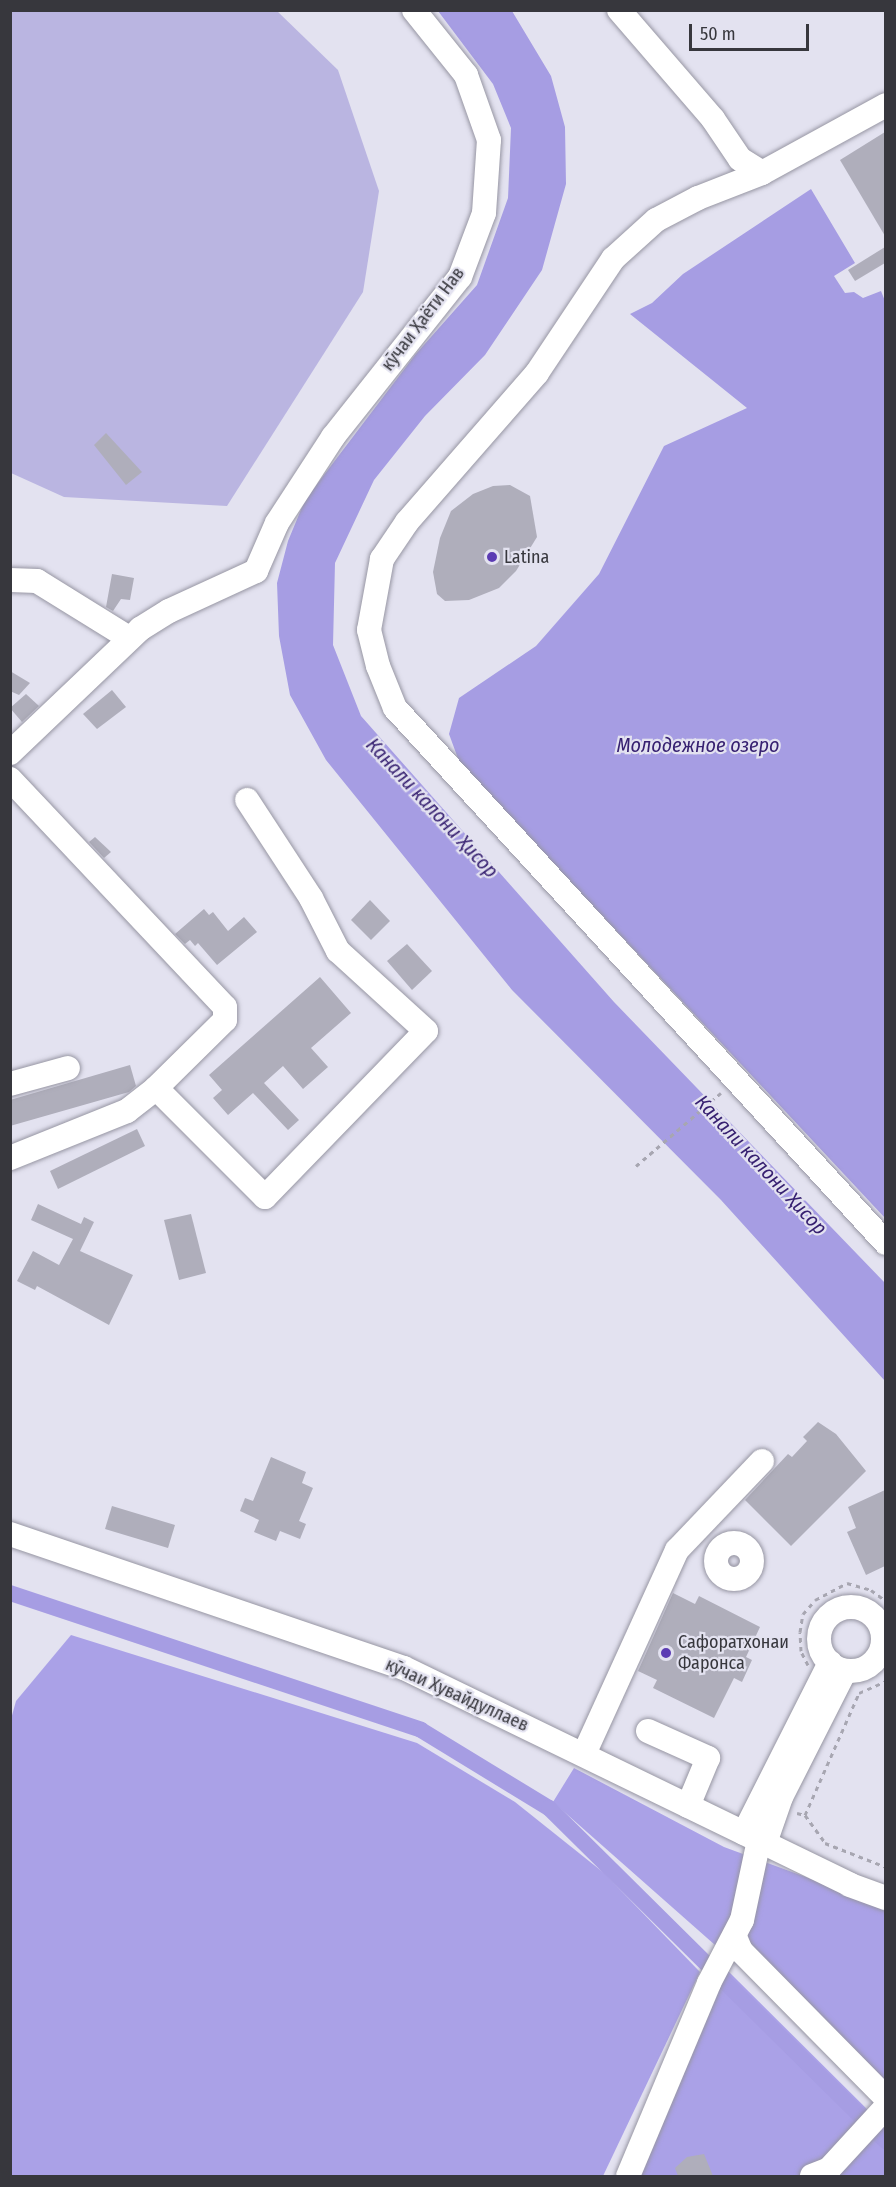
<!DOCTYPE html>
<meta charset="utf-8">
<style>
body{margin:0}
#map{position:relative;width:896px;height:2187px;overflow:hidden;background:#e3e2f0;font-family:"Fira Sans Condensed",sans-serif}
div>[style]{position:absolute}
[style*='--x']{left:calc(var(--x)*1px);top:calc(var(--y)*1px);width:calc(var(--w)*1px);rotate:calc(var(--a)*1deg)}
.green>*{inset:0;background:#bab5e1}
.forest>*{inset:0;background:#aaa1e7}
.water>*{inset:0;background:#a69de3}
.canal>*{height:16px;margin:-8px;padding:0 8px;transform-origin:8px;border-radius:8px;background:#a69de3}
.building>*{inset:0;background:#afaebb}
.path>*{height:3px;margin-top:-1.5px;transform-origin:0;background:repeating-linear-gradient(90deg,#a7a6b1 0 4.5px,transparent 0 9px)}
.roads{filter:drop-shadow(0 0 2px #9796a3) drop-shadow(0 0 2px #9796a3)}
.minor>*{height:24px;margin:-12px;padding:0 12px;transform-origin:12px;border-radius:12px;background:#fff}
.minor>.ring{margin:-12px;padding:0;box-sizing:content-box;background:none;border:24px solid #fff;border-radius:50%}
.dots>*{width:16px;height:16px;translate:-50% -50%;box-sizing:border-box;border:3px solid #e3e2f0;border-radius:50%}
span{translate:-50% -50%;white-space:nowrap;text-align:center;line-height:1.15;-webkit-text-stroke:4.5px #e3e2f0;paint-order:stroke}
.street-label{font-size:18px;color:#37373d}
.poi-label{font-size:18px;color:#37373d}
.left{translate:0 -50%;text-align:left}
.water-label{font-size:20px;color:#372171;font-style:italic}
.frame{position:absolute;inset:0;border:12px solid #37373d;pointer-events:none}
.scale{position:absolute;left:689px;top:24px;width:120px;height:27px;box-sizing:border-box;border:3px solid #37373d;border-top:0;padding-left:8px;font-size:18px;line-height:21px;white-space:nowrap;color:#37373d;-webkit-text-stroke:4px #e3e2f0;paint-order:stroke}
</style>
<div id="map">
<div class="green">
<i style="clip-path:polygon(11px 11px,277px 11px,338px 70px,379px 191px,363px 292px,227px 506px,64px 497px,11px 473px)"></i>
</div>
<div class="forest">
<i style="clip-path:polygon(71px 1635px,417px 1743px,515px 1802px,604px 1873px,700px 1972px,603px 2176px,11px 2176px,11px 1719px,16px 1701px)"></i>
<i style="clip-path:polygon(574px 1768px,724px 1847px,885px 1906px,885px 2095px,553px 1802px)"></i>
<i style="clip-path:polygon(724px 1967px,885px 2127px,885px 2176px,619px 2176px)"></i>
</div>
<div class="water">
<i style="clip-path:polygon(438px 11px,512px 11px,551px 76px,565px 127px,566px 184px,542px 270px,485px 355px,425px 416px,374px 480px,335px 563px,333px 645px,361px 716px,614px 1002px,885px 1283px,885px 1381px,721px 1200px,512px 990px,326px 760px,290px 695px,279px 636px,277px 583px,288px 541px,305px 500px,415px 355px,477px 285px,508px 198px,511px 128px,493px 84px)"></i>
<i style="clip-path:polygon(811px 189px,855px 263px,834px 276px,845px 293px,854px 292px,863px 298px,881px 291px,885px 301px,885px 1218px,460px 764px,449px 734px,459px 698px,536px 646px,599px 574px,664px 446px,747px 408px,630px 314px,652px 303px,683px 274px)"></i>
</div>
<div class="canal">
<i style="--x:10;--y:1593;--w:433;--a:18.4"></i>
<i style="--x:421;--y:1730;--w:150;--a:31.4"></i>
<i style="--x:549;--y:1808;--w:474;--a:44.7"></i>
</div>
<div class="building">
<i style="clip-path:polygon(885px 132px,885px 236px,840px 160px)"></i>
<i style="clip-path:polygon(885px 247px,885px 263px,855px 281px,848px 270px)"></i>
<i style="clip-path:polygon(106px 433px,142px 472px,126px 485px,94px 445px)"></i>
<i style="clip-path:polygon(510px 485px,530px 496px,537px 537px,516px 571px,499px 588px,469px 600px,445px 601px,437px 594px,433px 572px,440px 538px,451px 511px,473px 494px,493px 486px)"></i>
<i style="clip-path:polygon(112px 574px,134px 578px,130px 600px,121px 599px,113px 611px,106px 607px)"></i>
<i style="clip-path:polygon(10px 671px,30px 683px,19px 695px,10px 691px)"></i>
<i style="clip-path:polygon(112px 690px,126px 707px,97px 729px,83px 714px)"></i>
<i style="clip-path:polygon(26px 694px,39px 706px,22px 722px,10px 708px)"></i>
<i style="clip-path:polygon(95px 837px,111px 852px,104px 858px,89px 842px)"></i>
<i style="clip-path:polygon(370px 900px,390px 921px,371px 940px,351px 920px)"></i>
<i style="clip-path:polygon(204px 909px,209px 915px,213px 912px,228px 931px,244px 917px,257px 932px,217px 965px,198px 943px,195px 946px,190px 940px,185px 944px,175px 934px)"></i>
<i style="clip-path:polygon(407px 944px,432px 971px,412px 990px,387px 961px)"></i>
<i style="clip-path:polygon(320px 977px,351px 1013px,311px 1048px,328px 1067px,303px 1089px,283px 1066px,264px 1083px,299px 1120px,288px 1130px,253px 1093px,228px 1115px,213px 1098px,222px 1090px,209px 1075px)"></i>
<i style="clip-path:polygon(130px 1065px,136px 1086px,129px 1092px,10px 1126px,10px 1100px)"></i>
<i style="clip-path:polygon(137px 1129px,145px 1146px,58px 1189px,50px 1171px)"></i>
<i style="clip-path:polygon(38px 1204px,81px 1224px,84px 1217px,94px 1222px,80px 1251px,133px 1275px,109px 1325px,37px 1286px,35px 1290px,17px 1281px,33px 1251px,59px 1265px,73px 1239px,31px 1220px)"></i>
<i style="clip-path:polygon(191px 1214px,206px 1273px,179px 1280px,164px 1220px)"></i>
<i style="clip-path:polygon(818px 1422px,836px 1434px,866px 1471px,791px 1546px,745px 1500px,788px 1454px,792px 1457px,807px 1441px,803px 1437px)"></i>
<i style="clip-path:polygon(271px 1457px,306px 1472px,302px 1483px,313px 1488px,299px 1521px,306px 1524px,300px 1539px,280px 1531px,276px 1541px,254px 1532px,259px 1520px,240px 1511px,245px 1498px,253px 1501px)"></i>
<i style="clip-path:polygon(885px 1490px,885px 1566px,866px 1575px,847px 1532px,856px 1528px,848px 1507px)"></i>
<i style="clip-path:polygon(112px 1506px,175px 1525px,168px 1548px,105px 1529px)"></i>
<i style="clip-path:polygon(673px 1593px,695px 1604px,699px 1596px,760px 1627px,746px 1657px,752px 1660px,742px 1682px,734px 1678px,714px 1718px,653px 1688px,657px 1680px,638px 1671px)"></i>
<i style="clip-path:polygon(704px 2154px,713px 2176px,678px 2176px,675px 2168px,687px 2157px)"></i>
</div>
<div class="path">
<i style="--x:636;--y:1166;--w:112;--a:-40.7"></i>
<i style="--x:808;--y:1665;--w:16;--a:-117"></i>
<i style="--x:801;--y:1651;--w:19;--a:-93"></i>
<i style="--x:800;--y:1632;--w:18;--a:-81"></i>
<i style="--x:803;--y:1614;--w:18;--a:-49"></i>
<i style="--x:815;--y:1600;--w:36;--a:-28"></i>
<i style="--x:847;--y:1583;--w:25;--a:16"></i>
<i style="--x:871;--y:1590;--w:19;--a:36"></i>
<i style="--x:797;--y:1813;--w:8;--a:14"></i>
<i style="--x:805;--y:1815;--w:34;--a:54"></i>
<i style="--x:825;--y:1843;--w:66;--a:21.5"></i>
<i style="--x:805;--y:1815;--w:133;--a:-66.1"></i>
<i style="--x:859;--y:1693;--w:30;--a:-24"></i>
</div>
<div class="roads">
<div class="minor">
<i style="--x:619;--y:10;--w:144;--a:49.2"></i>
<i style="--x:713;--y:119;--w:48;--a:56"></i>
<i style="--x:740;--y:159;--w:26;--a:32"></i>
<i style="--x:886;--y:105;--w:141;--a:151.3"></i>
<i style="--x:762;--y:173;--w:69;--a:158.7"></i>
<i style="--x:698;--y:198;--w:47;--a:152.4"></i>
<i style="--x:656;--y:220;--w:58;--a:137.8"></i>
<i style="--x:613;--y:259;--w:137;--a:123.7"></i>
<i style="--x:537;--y:373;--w:198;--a:131.1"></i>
<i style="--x:407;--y:522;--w:45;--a:124"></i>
<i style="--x:382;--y:559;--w:72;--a:100.4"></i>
<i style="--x:369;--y:630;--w:37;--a:76"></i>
<i style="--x:378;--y:666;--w:45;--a:68"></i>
<i style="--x:395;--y:708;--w:726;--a:47.46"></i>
<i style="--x:10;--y:580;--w:27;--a:2"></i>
<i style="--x:37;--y:581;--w:108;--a:31.8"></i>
<i style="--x:10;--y:753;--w:180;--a:-43.6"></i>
<i style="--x:140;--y:629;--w:34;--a:-32"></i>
<i style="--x:169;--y:611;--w:96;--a:-24.7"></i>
<i style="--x:256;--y:571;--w:52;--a:-66.4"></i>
<i style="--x:277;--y:523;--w:103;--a:-56.9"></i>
<i style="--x:333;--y:437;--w:204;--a:-51.6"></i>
<i style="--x:460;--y:277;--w:68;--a:-69.4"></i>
<i style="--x:484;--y:213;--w:73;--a:-86.1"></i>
<i style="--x:489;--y:140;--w:69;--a:-109.5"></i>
<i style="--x:466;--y:75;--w:83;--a:-128.7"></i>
<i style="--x:10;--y:779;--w:313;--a:46.7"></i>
<i style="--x:225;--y:1007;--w:13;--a:90"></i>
<i style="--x:225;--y:1020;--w:97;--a:135.4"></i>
<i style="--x:10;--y:1084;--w:60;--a:-15.4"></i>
<i style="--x:10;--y:1158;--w:126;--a:-21.9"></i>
<i style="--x:127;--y:1111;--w:37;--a:-38"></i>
<i style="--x:156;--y:1088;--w:154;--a:45"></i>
<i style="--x:265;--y:1197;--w:231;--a:-45.9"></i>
<i style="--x:426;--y:1031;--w:119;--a:-137.7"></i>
<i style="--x:338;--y:951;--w:59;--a:-117"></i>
<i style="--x:311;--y:898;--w:117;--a:-123.1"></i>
<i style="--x:10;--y:1534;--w:416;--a:18.8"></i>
<i style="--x:404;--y:1668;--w:496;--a:25.9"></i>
<i style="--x:850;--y:1885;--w:38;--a:20"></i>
<i class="ring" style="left:716px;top:1543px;width:12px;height:12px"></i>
<i class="ring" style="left:819px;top:1607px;width:40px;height:40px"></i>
<i style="--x:648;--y:1731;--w:66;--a:24.2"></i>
<i style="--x:708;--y:1758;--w:52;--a:112.6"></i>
<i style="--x:584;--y:1754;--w:224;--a:-65.5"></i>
<i style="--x:677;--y:1550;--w:123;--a:-46.3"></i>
<i style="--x:744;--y:1833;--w:191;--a:-63.2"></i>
<i style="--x:765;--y:1843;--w:49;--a:-70.8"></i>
<i style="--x:781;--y:1797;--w:141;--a:-63.1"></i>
<i style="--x:735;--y:1937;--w:15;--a:67"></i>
<i style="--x:741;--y:1951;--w:206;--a:45.4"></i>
<i style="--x:628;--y:2176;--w:209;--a:-67.2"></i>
<i style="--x:709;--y:1983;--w:71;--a:-62.4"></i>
<i style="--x:742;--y:1920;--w:82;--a:-78"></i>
<i style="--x:812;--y:2176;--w:18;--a:-22"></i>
<i style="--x:829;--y:2169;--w:84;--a:-47.4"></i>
</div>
</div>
<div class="dots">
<i style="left:492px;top:557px;background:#5b3bb3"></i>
<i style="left:666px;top:1653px;background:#5b3bb3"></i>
</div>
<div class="street-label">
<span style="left:423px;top:319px;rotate:-53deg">кӯчаи Ҳаёти Нав</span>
<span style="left:457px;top:1695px;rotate:24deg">кӯчаи Хувайдуллаев</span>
</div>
<div class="poi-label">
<span class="left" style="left:504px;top:557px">Latina</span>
<span class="left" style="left:678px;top:1653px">Сафоратхонаи<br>Фаронса</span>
</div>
<div class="water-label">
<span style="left:698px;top:745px">Молодежное озеро</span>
<span style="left:432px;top:808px;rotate:47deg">Канали калони Ҳисор</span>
<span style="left:761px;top:1165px;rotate:47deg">Канали калони Ҳисор</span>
</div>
<div class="frame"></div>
<div class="scale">50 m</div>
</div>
